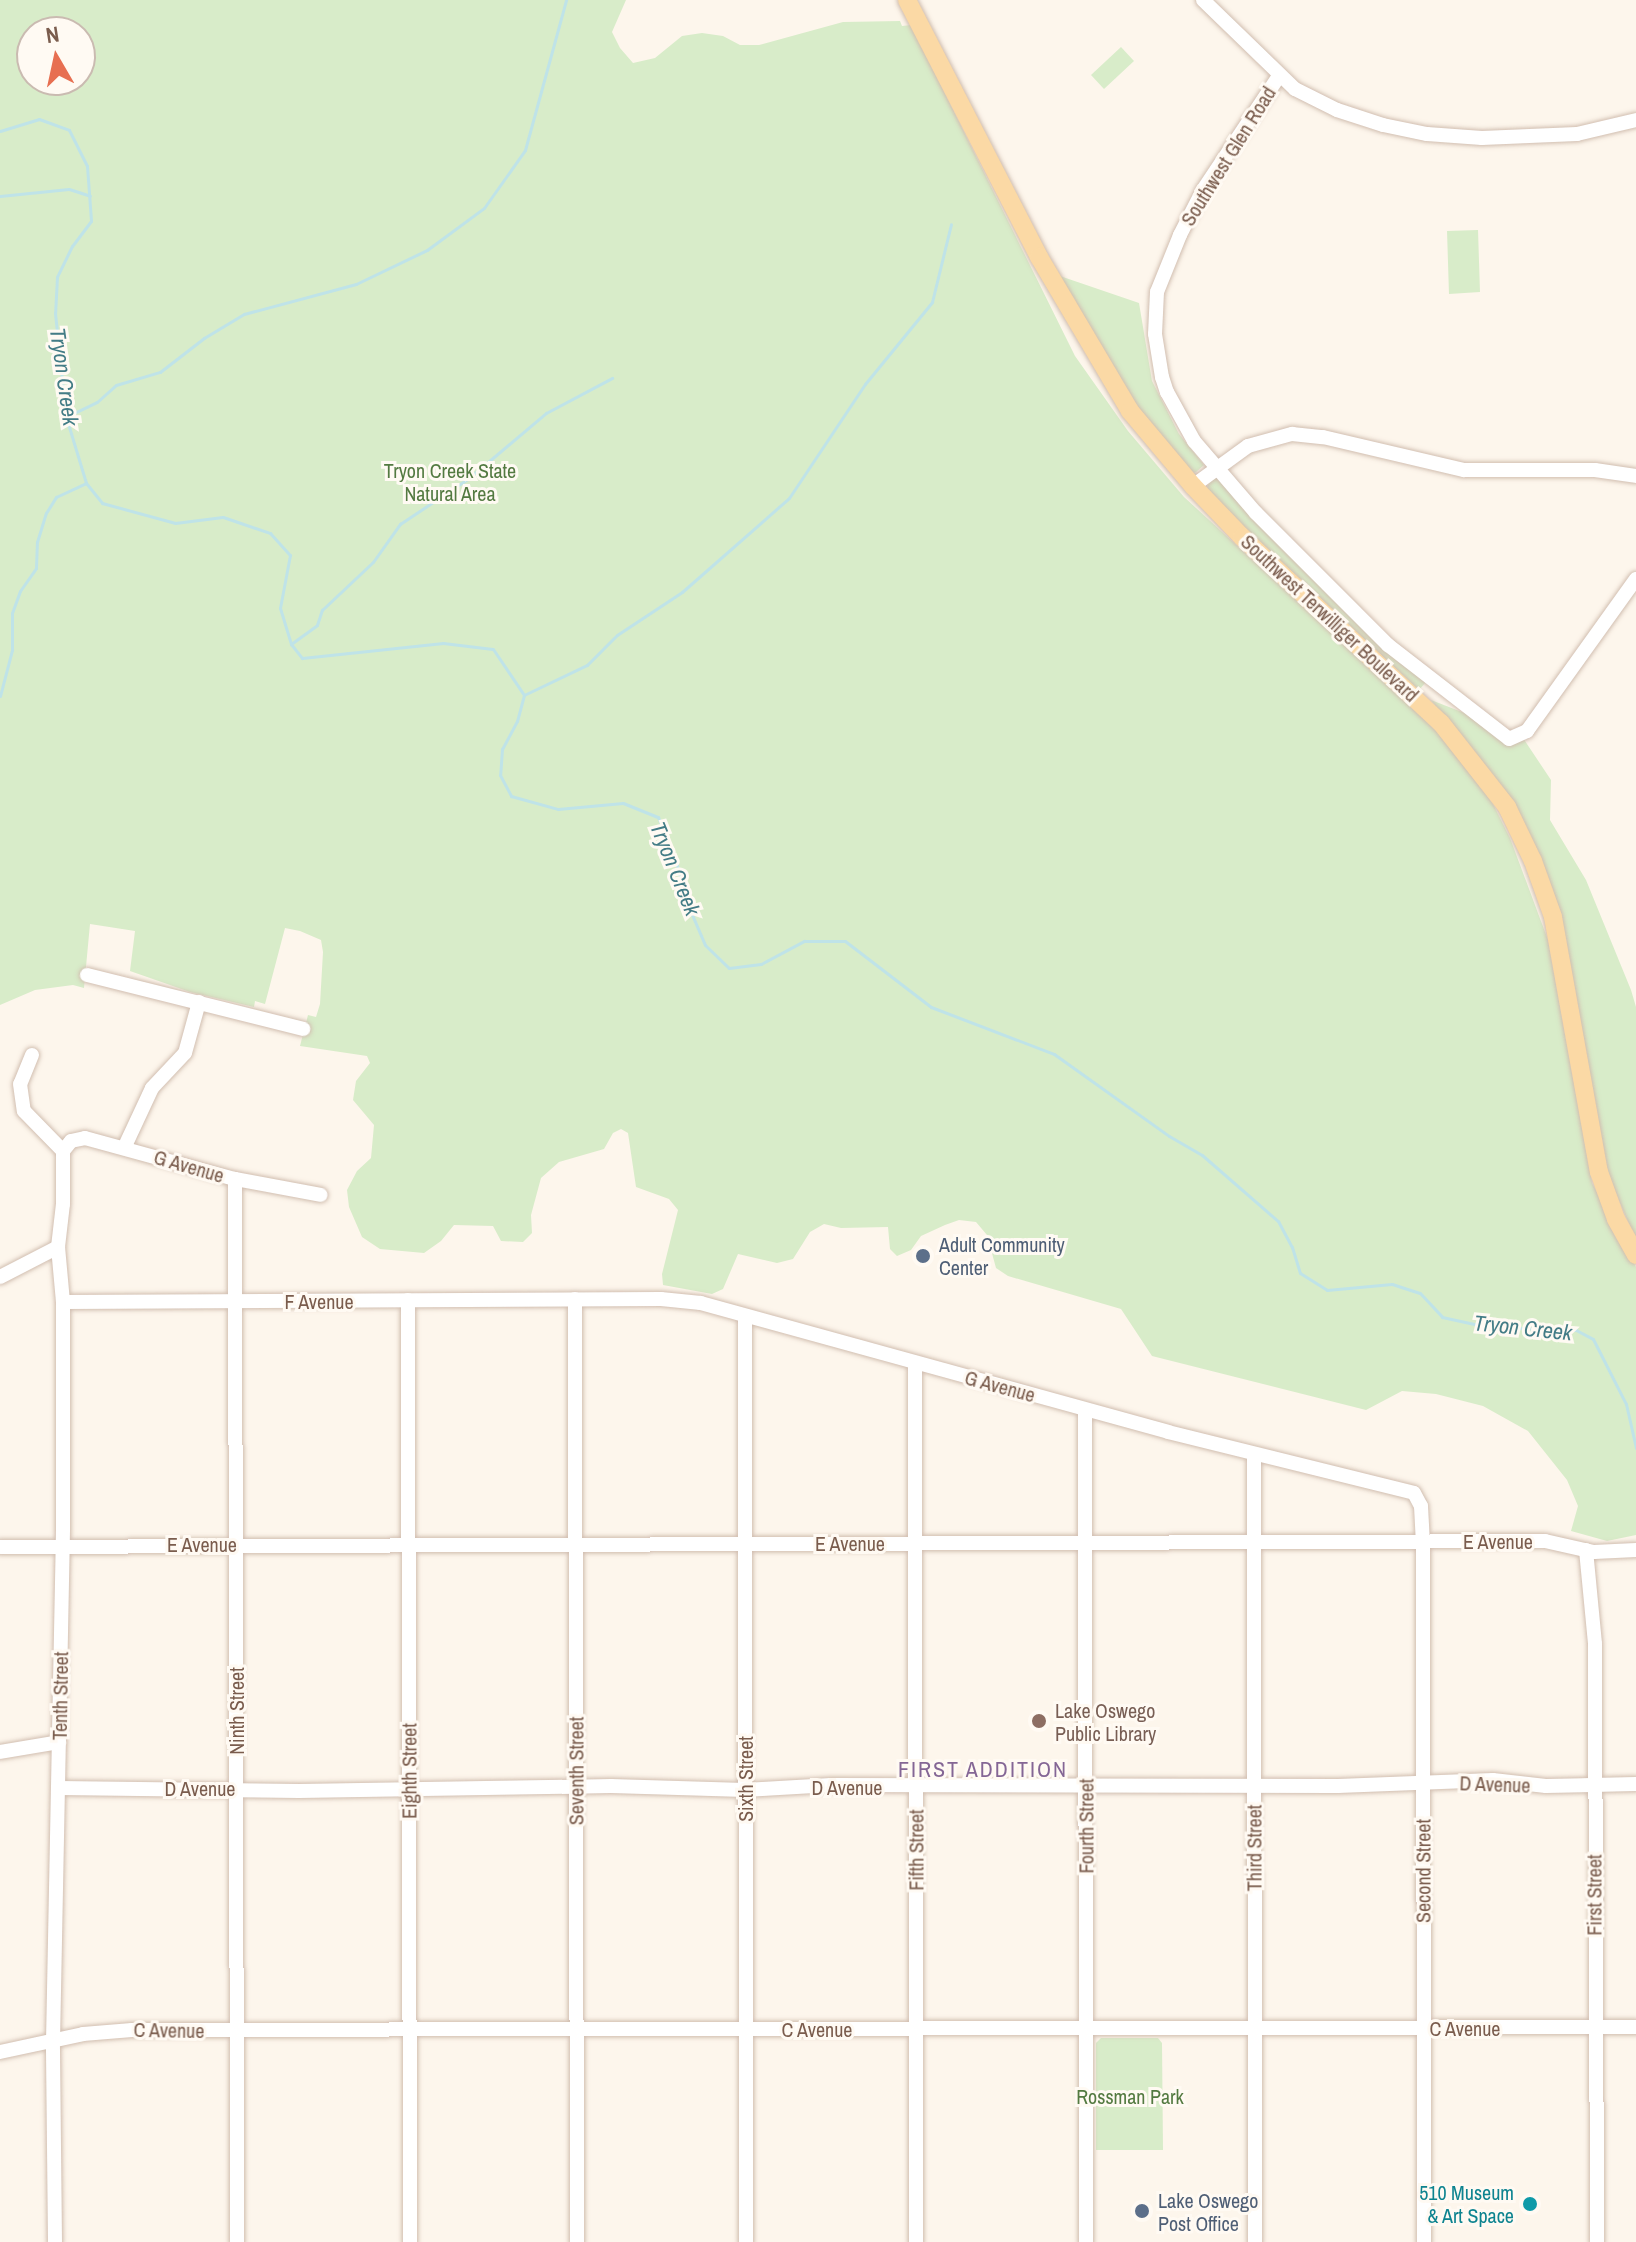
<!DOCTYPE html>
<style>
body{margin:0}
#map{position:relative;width:1636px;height:2242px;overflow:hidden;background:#fdf6ec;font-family:"Archivo Narrow",sans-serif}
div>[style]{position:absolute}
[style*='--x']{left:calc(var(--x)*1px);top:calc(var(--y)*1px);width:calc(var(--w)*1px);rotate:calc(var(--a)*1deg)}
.green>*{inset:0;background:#d8ecc9}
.stream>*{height:3px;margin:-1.5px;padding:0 1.5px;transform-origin:1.5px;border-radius:1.5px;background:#bfe3e8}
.roads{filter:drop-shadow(0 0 2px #d1beb0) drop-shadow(0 0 2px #d1beb0)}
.minor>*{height:14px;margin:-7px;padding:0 7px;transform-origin:7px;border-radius:7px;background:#fff}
.major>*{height:18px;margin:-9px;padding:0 9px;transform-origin:9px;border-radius:9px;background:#fbd9a5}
.dots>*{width:22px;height:22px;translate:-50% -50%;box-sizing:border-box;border:4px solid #fffaf3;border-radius:50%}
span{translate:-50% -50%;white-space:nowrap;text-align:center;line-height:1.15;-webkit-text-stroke:6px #fffaf3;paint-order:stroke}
.street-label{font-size:20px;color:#7a5c4d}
.park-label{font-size:20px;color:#537a41}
.service-label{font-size:20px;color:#4e5e75}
.left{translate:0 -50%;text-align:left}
.education-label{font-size:20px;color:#785e54}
.culture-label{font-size:20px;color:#0d838f}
.right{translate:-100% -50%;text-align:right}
.water-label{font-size:22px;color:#437c86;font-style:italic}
.neighbourhood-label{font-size:22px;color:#846695;letter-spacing:2px}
.north{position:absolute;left:16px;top:16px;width:80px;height:80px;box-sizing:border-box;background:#fffaf3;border:2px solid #cabbb1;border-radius:50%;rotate:351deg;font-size:22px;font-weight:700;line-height:32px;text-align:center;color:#7a5c4d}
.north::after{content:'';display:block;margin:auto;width:28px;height:36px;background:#e76f51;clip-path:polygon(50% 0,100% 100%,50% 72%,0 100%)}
</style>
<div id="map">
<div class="green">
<i style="clip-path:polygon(evenodd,0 0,626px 0,612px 32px,620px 48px,633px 63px,655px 58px,682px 36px,702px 33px,723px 36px,740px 45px,759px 45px,843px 22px,900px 21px,902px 26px,911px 25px,1075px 356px,1128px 431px,1184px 497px,1435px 727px,1492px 802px,1510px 838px,1548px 940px,1592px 1183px,1636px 1267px,1636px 1535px,1607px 1541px,1571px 1531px,1578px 1506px,1567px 1480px,1528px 1431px,1483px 1406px,1436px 1394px,1402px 1391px,1366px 1410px,1152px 1356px,1121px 1309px,1008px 1276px,996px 1268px,987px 1235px,976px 1222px,959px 1220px,945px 1225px,921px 1236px,911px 1250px,897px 1256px,890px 1249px,888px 1227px,841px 1228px,824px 1224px,810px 1232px,793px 1259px,777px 1263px,738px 1254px,723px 1289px,712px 1294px,663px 1285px,662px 1274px,678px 1210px,669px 1199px,636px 1187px,628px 1133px,621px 1129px,613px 1133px,604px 1149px,559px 1162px,541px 1178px,531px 1215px,532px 1233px,523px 1242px,501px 1241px,493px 1226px,454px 1225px,441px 1241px,424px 1253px,380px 1249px,362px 1237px,349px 1207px,347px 1190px,357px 1171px,371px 1158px,374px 1125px,353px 1100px,356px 1081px,370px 1063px,367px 1056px,300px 1046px,308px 1015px,316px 1017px,320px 1004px,323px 952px,321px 940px,300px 931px,285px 928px,265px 1004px,255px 1001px,254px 1007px,190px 992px,130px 971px,135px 931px,90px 924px,84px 988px,73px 985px,35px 990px,0 1005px,0 0,32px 32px,80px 32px,80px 80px,32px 80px,32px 32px)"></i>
<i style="clip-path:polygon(1121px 47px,1134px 61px,1104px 89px,1091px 75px)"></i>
<i style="clip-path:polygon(1478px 230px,1480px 292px,1449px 294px,1447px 231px)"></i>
<i style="clip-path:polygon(1057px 275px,1139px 303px,1152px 381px,1179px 434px,1204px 465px,1196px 472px,1190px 474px,1149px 427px)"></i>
<i style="clip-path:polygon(1216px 476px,1426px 682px,1419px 690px,1207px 495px,1208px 485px)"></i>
<i style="clip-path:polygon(1431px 700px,1521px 735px,1551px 780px,1550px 820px,1586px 880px,1631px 990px,1636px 1007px,1636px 1240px,1606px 1170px,1562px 923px,1498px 783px)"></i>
<i style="clip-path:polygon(1101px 2038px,1158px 2038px,1162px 2043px,1163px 2150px,1096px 2150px,1096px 2043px)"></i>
</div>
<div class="stream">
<i style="--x:0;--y:131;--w:41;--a:-17.1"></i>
<i style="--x:39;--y:119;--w:32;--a:20"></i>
<i style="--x:69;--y:130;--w:40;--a:63.4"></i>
<i style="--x:87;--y:166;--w:55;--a:85.8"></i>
<i style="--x:91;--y:221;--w:31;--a:127"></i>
<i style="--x:72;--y:246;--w:34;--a:116"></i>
<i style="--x:57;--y:277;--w:36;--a:93"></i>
<i style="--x:55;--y:313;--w:105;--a:84"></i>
<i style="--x:66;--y:417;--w:69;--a:73.1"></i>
<i style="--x:86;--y:483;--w:26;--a:51"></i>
<i style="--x:102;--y:503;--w:76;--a:15.3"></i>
<i style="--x:175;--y:523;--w:48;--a:-7.1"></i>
<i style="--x:223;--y:517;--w:50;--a:18.8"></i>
<i style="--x:270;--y:533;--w:30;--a:48"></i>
<i style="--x:290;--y:555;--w:54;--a:100.7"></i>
<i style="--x:280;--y:608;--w:38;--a:73"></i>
<i style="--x:291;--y:644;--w:18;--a:52"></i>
<i style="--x:302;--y:658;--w:142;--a:-6.1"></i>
<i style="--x:443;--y:643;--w:50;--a:6.8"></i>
<i style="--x:493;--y:649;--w:55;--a:56"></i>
<i style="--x:524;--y:695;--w:27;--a:105"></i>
<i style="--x:517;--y:721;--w:32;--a:118"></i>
<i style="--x:502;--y:749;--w:26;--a:94"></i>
<i style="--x:500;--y:775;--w:24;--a:62"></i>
<i style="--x:511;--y:796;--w:49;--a:15.5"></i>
<i style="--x:558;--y:809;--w:65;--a:-5.3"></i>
<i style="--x:623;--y:803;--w:38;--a:22"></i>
<i style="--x:658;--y:817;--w:48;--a:67.8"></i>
<i style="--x:676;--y:861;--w:36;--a:77"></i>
<i style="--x:684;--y:896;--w:53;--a:66.8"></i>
<i style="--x:705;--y:945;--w:33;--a:44"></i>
<i style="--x:729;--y:968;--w:32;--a:-7"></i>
<i style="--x:761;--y:964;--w:49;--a:-28.1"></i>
<i style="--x:804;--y:941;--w:41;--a:0"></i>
<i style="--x:845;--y:941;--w:108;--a:37.5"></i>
<i style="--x:931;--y:1007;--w:132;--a:20.9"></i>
<i style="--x:1054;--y:1054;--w:141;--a:35.5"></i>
<i style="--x:1169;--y:1136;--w:38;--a:30"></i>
<i style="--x:1202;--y:1155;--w:101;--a:41"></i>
<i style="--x:1278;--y:1221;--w:30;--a:62"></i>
<i style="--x:1292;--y:1247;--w:27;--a:73"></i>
<i style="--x:1300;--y:1273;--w:32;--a:32"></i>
<i style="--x:1327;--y:1290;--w:65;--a:-5.3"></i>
<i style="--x:1392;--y:1284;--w:29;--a:18"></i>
<i style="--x:1420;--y:1293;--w:33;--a:47"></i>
<i style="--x:1442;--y:1317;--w:47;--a:12.3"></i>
<i style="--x:1488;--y:1327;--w:88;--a:2"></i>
<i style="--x:1576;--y:1330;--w:19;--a:28"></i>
<i style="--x:1593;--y:1339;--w:73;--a:63.1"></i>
<i style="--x:1626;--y:1404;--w:45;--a:77.2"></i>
<i style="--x:0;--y:196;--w:69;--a:-5.8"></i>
<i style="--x:69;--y:189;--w:22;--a:18"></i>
<i style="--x:66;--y:417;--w:34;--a:-26"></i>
<i style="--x:97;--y:402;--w:25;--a:-42"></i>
<i style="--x:116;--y:385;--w:46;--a:-16.5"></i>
<i style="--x:160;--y:372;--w:56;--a:-37.7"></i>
<i style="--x:204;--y:338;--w:47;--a:-31"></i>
<i style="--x:244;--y:314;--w:116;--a:-15"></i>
<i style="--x:356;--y:284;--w:79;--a:-25.6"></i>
<i style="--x:427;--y:250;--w:71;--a:-36.4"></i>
<i style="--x:484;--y:208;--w:71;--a:-54.7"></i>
<i style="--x:525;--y:150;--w:156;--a:-74.7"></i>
<i style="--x:291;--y:644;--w:32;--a:-36"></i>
<i style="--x:317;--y:625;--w:16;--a:-72"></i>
<i style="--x:322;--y:610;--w:70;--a:-43.3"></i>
<i style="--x:373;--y:562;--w:47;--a:-54.6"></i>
<i style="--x:400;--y:524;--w:83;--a:-33.7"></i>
<i style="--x:469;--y:478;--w:101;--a:-40.2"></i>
<i style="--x:546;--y:413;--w:75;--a:-27.9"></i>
<i style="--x:524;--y:695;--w:70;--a:-25.5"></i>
<i style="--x:587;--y:665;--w:42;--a:-45"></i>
<i style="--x:617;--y:635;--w:78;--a:-33.5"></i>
<i style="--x:682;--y:592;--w:142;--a:-41.3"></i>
<i style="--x:789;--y:498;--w:137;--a:-56.3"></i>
<i style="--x:865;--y:384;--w:106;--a:-50.7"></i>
<i style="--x:932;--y:302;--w:80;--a:-76.3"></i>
<i style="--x:0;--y:696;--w:48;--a:-75.4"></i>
<i style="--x:12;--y:650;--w:37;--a:-90"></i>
<i style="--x:12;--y:613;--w:23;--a:-70"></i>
<i style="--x:20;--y:591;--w:28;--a:-55"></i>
<i style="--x:36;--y:568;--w:26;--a:-88"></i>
<i style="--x:37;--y:542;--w:30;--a:-73"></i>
<i style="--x:46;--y:513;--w:19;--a:-58"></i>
<i style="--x:56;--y:497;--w:33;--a:-25"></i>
</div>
<div class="roads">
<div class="minor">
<i style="--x:1203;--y:0;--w:128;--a:44.1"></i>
<i style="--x:1295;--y:89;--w:47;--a:26.6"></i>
<i style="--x:1337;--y:110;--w:48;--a:18.1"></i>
<i style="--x:1383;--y:125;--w:45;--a:11.6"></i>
<i style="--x:1427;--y:134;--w:55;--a:4.2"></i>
<i style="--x:1482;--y:138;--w:95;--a:-2.4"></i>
<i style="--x:1577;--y:134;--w:61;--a:-13.3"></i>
<i style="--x:1279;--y:76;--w:137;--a:123.7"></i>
<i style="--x:1203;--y:190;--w:51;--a:117.1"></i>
<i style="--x:1180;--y:235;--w:61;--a:112"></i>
<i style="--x:1157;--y:292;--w:42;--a:92.7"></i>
<i style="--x:1155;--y:334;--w:44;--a:80.8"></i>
<i style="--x:1162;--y:377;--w:16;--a:72"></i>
<i style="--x:1167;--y:392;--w:56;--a:61.1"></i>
<i style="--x:1194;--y:441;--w:95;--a:49.3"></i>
<i style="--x:1256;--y:513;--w:187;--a:45"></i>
<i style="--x:1388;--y:645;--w:153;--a:37.8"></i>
<i style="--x:1509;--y:739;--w:20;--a:-24"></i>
<i style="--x:1527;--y:731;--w:187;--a:-54.4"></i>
<i style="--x:1193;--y:486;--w:68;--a:-36"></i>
<i style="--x:1248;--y:446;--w:46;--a:-15.3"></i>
<i style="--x:1292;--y:434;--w:31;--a:6"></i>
<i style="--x:1323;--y:437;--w:145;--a:13.2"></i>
<i style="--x:1464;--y:470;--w:131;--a:0"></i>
<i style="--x:1595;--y:470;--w:41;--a:8.3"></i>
<i style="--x:87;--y:975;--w:223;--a:14"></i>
<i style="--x:32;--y:1055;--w:31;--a:112"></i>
<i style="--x:20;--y:1084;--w:27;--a:82"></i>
<i style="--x:24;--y:1111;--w:56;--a:45.7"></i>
<i style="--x:125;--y:1146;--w:64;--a:-65"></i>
<i style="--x:152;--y:1088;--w:48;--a:-46.7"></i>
<i style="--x:185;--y:1053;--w:53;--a:-74.6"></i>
<i style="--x:63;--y:1151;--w:13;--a:-51"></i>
<i style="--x:71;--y:1141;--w:14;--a:-12"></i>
<i style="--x:85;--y:1138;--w:156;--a:15.3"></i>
<i style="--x:235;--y:1179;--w:87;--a:10.5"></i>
<i style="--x:235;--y:1179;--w:1063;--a:89.89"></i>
<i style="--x:0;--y:1277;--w:65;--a:-27.3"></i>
<i style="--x:575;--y:1299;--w:943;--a:89.88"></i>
<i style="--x:408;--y:1300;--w:942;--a:89.88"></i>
<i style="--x:63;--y:1302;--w:598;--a:-0.29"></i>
<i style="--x:661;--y:1299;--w:40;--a:5.7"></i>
<i style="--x:701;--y:1303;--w:484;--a:15.4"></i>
<i style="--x:1168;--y:1432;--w:253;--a:13.9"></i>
<i style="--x:1414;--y:1493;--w:15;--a:62"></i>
<i style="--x:1421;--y:1506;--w:35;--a:87"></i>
<i style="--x:1423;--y:1541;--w:701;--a:89.92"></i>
<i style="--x:745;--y:1316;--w:926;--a:89.94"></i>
<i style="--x:915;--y:1363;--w:879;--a:89.93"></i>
<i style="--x:1085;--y:1410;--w:832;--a:89.93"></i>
<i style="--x:1254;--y:1455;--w:787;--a:89.93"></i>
<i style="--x:0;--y:1547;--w:1545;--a:-0.22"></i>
<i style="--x:1545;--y:1541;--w:50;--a:12.7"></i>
<i style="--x:1594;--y:1552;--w:42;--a:-2.7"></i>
<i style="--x:1586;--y:1550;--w:94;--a:84.5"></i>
<i style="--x:1595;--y:1644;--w:598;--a:89.81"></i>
<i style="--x:0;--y:1752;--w:60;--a:-9.6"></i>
<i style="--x:59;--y:1788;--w:240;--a:0.7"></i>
<i style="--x:299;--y:1791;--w:312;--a:-0.9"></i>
<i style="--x:611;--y:1786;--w:134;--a:1.7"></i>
<i style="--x:745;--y:1790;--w:86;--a:-3.3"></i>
<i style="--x:831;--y:1785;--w:507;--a:0.11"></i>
<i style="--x:1338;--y:1786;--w:155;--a:-2.2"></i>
<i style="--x:1493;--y:1780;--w:53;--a:6.5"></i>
<i style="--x:1546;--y:1786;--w:90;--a:-1.3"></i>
<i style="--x:0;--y:2052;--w:85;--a:-12.2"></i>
<i style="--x:83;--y:2034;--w:49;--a:-4.7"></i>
<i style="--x:132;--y:2030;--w:1504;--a:-0.11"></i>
<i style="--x:55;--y:2242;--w:200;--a:-90.6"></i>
<i style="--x:53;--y:2042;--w:513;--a:-88.88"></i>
<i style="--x:63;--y:1529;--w:227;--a:-90"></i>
<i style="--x:63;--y:1302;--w:55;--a:-95.2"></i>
<i style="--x:58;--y:1247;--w:43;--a:-83.4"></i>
<i style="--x:63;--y:1204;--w:53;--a:-90"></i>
</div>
<div class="major">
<i style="--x:907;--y:0;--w:289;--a:62.8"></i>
<i style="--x:1039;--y:257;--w:179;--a:59.4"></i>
<i style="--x:1130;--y:411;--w:98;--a:50"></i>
<i style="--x:1193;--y:486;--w:71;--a:46.1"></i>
<i style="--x:1242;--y:537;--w:272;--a:43.1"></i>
<i style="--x:1441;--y:723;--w:107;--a:51.8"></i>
<i style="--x:1507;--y:807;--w:60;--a:64.3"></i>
<i style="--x:1533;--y:861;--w:59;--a:70.3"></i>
<i style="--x:1553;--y:917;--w:259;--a:79.8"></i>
<i style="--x:1599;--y:1172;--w:50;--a:70.1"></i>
<i style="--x:1616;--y:1219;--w:41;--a:60.9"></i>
</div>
</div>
<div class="dots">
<i style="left:923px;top:1256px;background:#5c6f8a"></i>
<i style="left:1039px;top:1721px;background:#8d6e63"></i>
<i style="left:1530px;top:2204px;background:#0f9aa8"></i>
<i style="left:1142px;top:2211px;background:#5c6f8a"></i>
</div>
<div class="street-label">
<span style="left:1228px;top:156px;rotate:-58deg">Southwest Glen Road</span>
<span style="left:1330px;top:618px;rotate:43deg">Southwest Terwilliger Boulevard</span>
<span style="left:189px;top:1166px;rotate:16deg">G Avenue</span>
<span style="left:319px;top:1301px">F Avenue</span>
<span style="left:1000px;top:1386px;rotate:15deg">G Avenue</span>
<span style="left:1498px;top:1541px">E Avenue</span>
<span style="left:850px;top:1543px">E Avenue</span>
<span style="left:202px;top:1544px">E Avenue</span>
<span style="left:60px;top:1696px;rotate:-89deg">Tenth Street</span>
<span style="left:236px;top:1711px;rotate:-90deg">Ninth Street</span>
<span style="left:409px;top:1771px;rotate:-90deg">Eighth Street</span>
<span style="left:576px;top:1771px;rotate:-90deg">Seventh Street</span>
<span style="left:745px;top:1779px;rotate:-90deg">Sixth Street</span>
<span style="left:1495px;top:1784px;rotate:2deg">D Avenue</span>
<span style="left:847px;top:1787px">D Avenue</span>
<span style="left:200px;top:1788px">D Avenue</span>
<span style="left:1086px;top:1826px;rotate:-90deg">Fourth Street</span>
<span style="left:1254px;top:1848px;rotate:-90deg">Third Street</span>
<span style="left:916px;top:1850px;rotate:-90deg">Fifth Street</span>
<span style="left:1423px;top:1871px;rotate:-90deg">Second Street</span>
<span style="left:1594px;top:1895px;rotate:-90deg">First Street</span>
<span style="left:1465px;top:2028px">C Avenue</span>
<span style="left:817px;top:2029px">C Avenue</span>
<span style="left:169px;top:2030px;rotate:1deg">C Avenue</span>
</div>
<div class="park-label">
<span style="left:450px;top:482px">Tryon Creek State<br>Natural Area</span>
<span style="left:1130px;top:2096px">Rossman Park</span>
</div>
<div class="service-label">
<span class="left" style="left:939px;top:1256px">Adult Community<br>Center</span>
<span class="left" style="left:1158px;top:2212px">Lake Oswego<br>Post Office</span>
</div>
<div class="education-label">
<span class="left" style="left:1055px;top:1722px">Lake Oswego<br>Public Library</span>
</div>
<div class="culture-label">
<span class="right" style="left:1514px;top:2204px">510 Museum<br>&amp; Art Space</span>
</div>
<div class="water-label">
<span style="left:64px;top:377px;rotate:82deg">Tryon Creek</span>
<span style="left:675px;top:869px;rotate:68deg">Tryon Creek</span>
<span style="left:1523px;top:1328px;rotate:6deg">Tryon Creek</span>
</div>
<div class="neighbourhood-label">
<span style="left:983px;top:1770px">FIRST ADDITION</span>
</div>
<div class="north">N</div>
</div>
